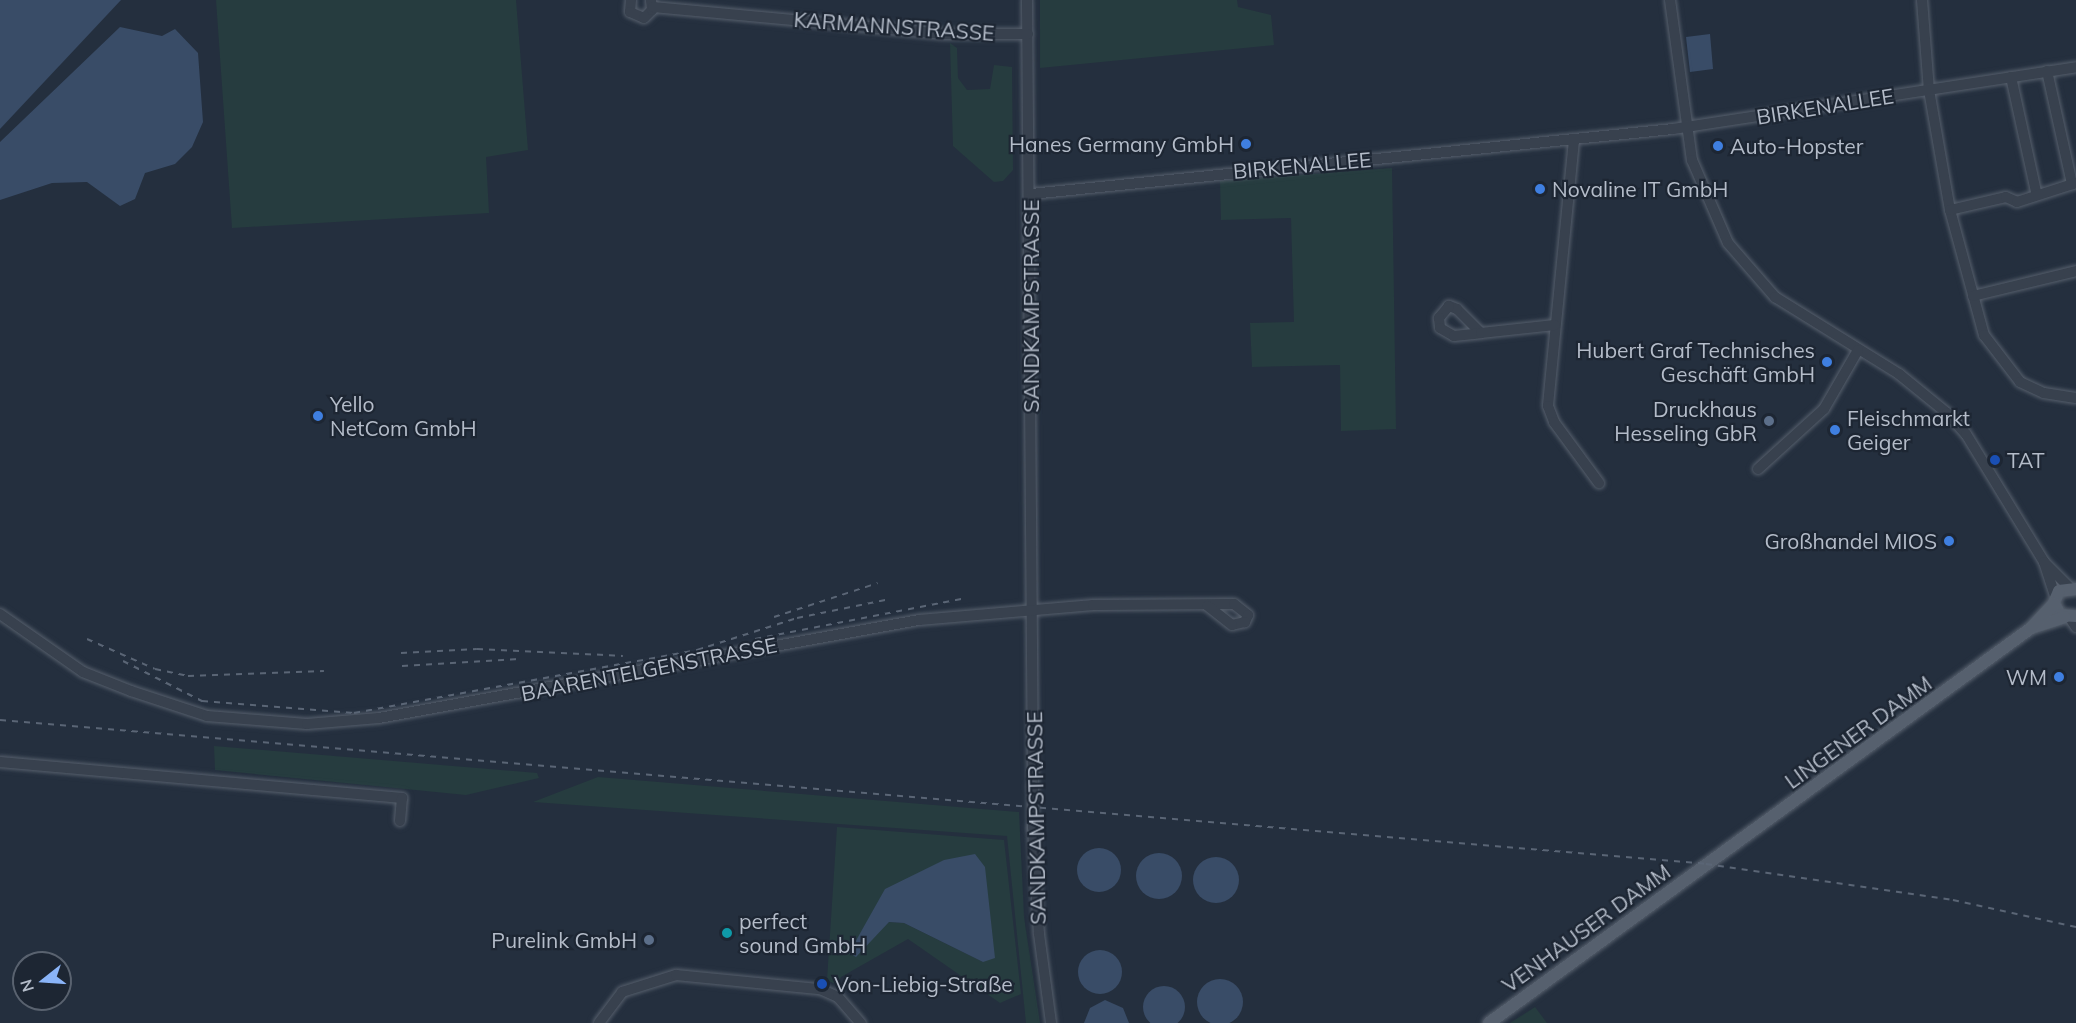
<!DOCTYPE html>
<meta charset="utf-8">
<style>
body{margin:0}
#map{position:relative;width:2076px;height:1023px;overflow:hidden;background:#242f3e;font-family:Mulish,sans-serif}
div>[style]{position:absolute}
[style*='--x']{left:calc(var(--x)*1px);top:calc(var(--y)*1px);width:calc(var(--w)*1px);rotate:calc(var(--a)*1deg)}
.green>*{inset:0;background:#263c3f}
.water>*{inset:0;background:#394c67}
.round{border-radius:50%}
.roads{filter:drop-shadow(0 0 2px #565f6c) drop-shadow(0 0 2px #565f6c)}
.minor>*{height:10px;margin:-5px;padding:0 5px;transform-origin:5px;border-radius:5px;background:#38414e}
.major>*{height:12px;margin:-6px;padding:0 6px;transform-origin:6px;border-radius:6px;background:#56606e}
.rail>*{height:2px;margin-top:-1px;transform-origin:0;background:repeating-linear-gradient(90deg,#5a6575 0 6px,transparent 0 12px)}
.bridges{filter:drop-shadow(0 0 2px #565f6c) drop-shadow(0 0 2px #565f6c)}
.minor-bridge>*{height:10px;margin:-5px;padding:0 5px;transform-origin:5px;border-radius:5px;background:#38414e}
.dots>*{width:16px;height:16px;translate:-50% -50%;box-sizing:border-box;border:3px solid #1d2633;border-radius:50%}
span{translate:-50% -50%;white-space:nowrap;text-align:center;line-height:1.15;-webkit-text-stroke:4.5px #1d2633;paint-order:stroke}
.street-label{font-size:21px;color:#b4bcc9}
.poi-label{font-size:21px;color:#b4bcc9}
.right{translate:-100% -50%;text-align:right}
.left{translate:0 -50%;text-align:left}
.north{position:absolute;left:12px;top:951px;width:60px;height:60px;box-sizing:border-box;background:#1d2633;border:2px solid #59626f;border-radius:50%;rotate:253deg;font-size:16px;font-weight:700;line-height:24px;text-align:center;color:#b4bcc9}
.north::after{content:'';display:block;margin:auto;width:21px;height:27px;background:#8ab4f8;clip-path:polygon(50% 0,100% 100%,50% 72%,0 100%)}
</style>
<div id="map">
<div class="green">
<i style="clip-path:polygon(216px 0,516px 0,528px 150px,486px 157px,489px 213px,232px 228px)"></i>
<i style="clip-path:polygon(1040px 0,1237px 0,1238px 7px,1271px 15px,1274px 45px,1040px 68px)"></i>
<i style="clip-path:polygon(950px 43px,957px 48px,958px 78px,967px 90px,990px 89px,994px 65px,1012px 67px,1013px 170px,1003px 181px,994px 182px,953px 146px)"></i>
<i style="clip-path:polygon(1392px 168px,1396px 429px,1341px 431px,1340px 365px,1252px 367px,1250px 323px,1294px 322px,1291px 218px,1221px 220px,1220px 181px)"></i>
<i style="clip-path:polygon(214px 746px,537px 773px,539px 778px,466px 795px,215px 770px)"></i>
<i style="clip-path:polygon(598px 777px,1019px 812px,1024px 917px,1040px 1023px,1026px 1023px,1007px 836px,533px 802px)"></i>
<i style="clip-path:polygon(evenodd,837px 827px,1004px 840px,1021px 994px,1000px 1003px,908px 939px,841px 977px,837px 985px,827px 980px,837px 827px,944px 860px,983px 962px,904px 923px,889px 922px,874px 936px,944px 860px)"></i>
<i style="clip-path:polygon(1535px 1007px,1547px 1023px,1510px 1023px)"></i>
</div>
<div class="water">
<i style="clip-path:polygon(0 0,121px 0,0 129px)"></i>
<i style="clip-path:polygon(120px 27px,162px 36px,175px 29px,198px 53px,203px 122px,192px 147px,175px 164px,145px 173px,135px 199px,120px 206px,87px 182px,52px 183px,0 200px,0 142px)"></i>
<i style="clip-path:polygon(1710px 34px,1713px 69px,1690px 72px,1686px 37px)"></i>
<i class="round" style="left:1077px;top:848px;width:44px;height:44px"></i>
<i class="round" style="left:1136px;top:853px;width:46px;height:46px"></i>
<i style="clip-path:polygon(975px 854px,985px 867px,995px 958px,983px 962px,904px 923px,889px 922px,856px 957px,849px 953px,885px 889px,944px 860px)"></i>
<i class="round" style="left:1193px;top:857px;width:46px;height:46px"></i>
<i class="round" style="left:1078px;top:950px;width:44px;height:44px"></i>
<i class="round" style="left:1197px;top:979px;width:46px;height:46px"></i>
<i class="round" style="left:1143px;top:986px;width:42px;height:42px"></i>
<i style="clip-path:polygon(1105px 1000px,1123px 1008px,1129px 1023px,1084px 1023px,1090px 1008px)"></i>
</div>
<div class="roads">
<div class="minor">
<i style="--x:631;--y:0;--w:12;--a:95"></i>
<i style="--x:630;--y:12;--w:15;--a:23"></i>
<i style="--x:644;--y:18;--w:11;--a:-45"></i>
<i style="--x:652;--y:10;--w:10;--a:-96"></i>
<i style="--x:1027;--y:0;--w:787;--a:89.56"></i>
<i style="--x:1670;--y:0;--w:162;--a:82.2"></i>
<i style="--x:1692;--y:160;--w:90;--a:66.6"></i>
<i style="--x:1728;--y:243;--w:72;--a:49"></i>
<i style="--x:1775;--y:297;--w:146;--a:31.8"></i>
<i style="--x:1899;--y:374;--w:62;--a:39.1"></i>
<i style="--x:1947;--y:413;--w:28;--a:48"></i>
<i style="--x:1966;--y:434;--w:150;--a:58.6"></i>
<i style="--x:2044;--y:562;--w:35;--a:72"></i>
<i style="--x:1922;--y:0;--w:90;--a:85.6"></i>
<i style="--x:1929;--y:90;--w:122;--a:80.1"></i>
<i style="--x:1950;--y:210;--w:130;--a:74.8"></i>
<i style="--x:1984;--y:335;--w:59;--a:52.5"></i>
<i style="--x:2020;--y:382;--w:26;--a:25"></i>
<i style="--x:2044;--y:393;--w:32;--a:9"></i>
<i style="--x:653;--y:7;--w:292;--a:5.3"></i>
<i style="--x:944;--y:34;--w:84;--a:0"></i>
<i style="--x:2047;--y:71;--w:116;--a:77.5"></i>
<i style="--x:2011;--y:77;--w:118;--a:77.7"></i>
<i style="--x:1574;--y:140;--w:267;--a:95.6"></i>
<i style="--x:1548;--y:406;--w:17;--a:69"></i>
<i style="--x:1554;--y:422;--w:76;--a:53.6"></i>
<i style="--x:1031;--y:194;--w:645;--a:-5.78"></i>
<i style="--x:1673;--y:129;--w:408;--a:-8.7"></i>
<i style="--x:1950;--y:210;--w:57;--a:-13.1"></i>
<i style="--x:2006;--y:197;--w:12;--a:24"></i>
<i style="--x:2017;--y:202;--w:62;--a:-17.9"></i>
<i style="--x:1973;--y:296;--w:106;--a:-13.6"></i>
<i style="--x:1481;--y:333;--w:34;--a:-135"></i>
<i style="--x:1457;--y:309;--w:9;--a:-159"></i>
<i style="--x:1449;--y:306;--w:16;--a:130"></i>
<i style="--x:1439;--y:318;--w:10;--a:84"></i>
<i style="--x:1440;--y:328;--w:16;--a:30"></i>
<i style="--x:1454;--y:336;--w:27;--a:-6"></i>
<i style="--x:1481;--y:333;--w:74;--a:-6.2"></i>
<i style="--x:1758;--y:469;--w:89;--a:-42.3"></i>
<i style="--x:1824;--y:409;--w:68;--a:-60"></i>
<i style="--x:2044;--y:562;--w:35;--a:45"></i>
<i style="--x:0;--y:614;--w:101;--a:34.9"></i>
<i style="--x:83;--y:672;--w:52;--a:21.6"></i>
<i style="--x:131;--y:691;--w:80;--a:18.2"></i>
<i style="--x:207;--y:716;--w:100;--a:4.6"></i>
<i style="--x:307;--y:724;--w:72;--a:-4.8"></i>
<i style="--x:379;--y:718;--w:549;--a:-10.29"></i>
<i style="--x:919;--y:620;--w:175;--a:-4.9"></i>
<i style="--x:1093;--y:605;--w:141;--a:-0.4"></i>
<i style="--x:1234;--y:604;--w:18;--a:38"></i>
<i style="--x:1248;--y:615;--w:8;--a:113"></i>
<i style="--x:1245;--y:622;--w:13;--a:167"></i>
<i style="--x:1232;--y:625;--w:31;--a:-142"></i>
<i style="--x:2070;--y:618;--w:11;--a:56"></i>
<i style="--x:0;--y:762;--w:404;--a:5.1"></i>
<i style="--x:402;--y:798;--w:23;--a:95"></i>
<i style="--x:1033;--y:828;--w:106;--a:86.8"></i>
<i style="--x:1039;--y:934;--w:90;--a:82.3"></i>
<i style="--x:599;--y:1023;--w:39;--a:-53"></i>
<i style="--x:622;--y:992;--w:57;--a:-17.5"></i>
<i style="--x:676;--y:975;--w:145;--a:5.6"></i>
<i style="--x:820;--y:989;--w:20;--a:24"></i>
<i style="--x:838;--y:997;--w:35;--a:49"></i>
</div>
<div class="major">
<i style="--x:2076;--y:589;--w:17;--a:173"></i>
<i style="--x:2059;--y:591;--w:13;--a:113"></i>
<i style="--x:2054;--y:603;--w:13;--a:63"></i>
<i style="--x:2060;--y:615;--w:16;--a:4"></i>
<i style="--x:2031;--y:628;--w:35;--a:-18"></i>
<i style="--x:1489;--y:1023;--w:671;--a:-36.08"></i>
<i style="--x:2031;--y:628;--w:34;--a:-47"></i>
</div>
</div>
<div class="rail">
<i style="--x:774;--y:617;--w:109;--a:-18.1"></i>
<i style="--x:87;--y:639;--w:74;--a:23.8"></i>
<i style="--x:155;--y:669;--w:34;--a:12"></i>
<i style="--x:188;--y:676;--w:136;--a:-2.1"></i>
<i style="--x:755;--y:639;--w:210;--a:-11"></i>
<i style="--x:401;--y:653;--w:76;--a:-3"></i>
<i style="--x:477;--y:649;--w:146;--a:2.7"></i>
<i style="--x:123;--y:661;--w:89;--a:26.9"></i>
<i style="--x:202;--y:701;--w:152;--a:4.5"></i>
<i style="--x:354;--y:713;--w:349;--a:-10.4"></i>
<i style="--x:697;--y:650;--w:105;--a:-17.7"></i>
<i style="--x:797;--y:618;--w:90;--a:-11.6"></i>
<i style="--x:402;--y:666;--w:117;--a:-3.4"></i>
<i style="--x:0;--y:720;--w:1712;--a:4.82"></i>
<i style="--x:1706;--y:864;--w:250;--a:8.3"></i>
<i style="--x:1953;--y:900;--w:126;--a:12.4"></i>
</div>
<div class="bridges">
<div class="minor-bridge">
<i style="--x:1033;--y:787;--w:41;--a:90"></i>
</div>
</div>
<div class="dots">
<i style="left:1246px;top:144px;background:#3f7fe0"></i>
<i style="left:1718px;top:146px;background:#3f7fe0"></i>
<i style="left:1540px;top:189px;background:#3f7fe0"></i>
<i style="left:1827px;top:362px;background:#3f7fe0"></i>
<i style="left:318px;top:416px;background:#3f7fe0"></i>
<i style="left:1769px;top:421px;background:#5c6f8a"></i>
<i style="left:1835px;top:430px;background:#3f7fe0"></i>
<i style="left:1995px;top:460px;background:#1a4fb4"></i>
<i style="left:1949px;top:541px;background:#3f7fe0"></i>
<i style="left:2059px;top:677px;background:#3f7fe0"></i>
<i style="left:727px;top:933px;background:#0f9aa8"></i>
<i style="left:649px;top:940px;background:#5c6f8a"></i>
<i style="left:822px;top:984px;background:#1a4fb4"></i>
</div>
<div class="street-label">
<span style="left:894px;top:26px;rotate:4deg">KARMANNSTRASSE</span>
<span style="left:1825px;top:106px;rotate:-9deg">BIRKENALLEE</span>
<span style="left:1302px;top:165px;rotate:-5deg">BIRKENALLEE</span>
<span style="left:1031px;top:306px;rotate:-90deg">SANDKAMPSTRASSE</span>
<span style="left:649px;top:669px;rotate:-11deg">BAARENTELGENSTRASSE</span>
<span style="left:1858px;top:732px;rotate:-36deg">LINGENER DAMM</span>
<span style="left:1036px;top:818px;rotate:-91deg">SANDKAMPSTRASSE</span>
<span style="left:1586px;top:928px;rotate:-36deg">VENHAUSER DAMM</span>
</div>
<div class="poi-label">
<span class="right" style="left:1234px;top:144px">Hanes Germany GmbH</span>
<span class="left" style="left:1730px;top:146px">Auto-Hopster</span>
<span class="left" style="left:1552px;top:189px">Novaline IT GmbH</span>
<span class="right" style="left:1815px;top:362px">Hubert Graf Technisches<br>Geschäft GmbH</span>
<span class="left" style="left:330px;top:416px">Yello<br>NetCom GmbH</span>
<span class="right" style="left:1757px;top:421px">Druckhaus<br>Hesseling GbR</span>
<span class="left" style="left:1847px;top:430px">Fleischmarkt<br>Geiger</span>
<span class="left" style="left:2007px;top:460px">TAT</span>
<span class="right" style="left:1937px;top:541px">Großhandel MIOS</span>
<span class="right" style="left:2047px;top:677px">WM</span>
<span class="left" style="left:739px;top:933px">perfect<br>sound GmbH</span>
<span class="right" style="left:637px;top:940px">Purelink GmbH</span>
<span class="left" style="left:834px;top:984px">Von-Liebig-Straße</span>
</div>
<div class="north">N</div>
</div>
